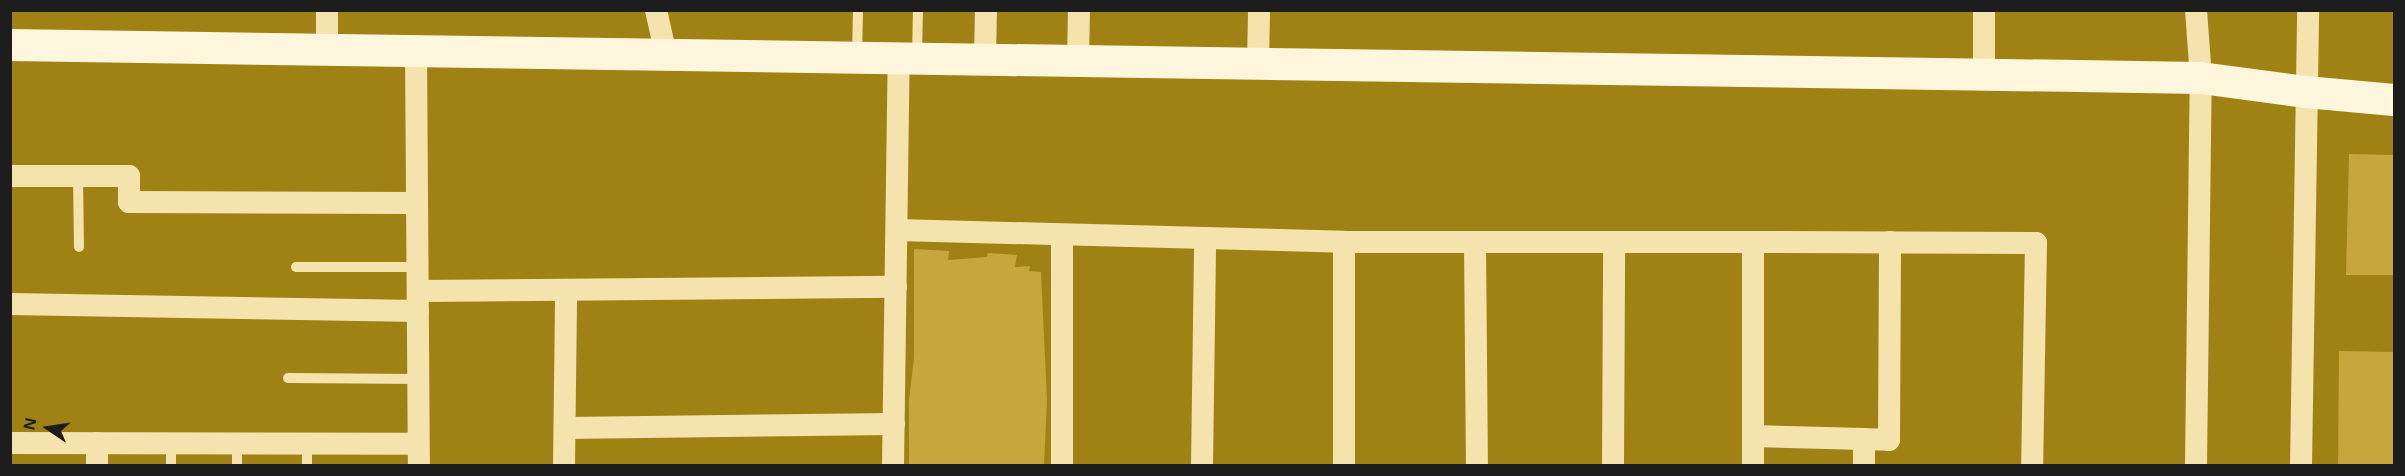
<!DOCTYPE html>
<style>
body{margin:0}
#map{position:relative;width:2405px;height:476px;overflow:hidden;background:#9f8114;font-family:Helvetica,sans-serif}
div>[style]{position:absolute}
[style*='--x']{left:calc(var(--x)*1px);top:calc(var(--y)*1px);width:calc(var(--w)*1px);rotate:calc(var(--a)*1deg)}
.building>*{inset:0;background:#c6a63d}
.lane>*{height:10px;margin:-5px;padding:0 5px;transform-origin:5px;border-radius:5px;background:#f4e3ac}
.street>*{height:22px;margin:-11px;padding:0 11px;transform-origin:11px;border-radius:11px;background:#f4e3ac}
.secondary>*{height:32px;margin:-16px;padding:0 16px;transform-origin:16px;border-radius:16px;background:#fdf6dc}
span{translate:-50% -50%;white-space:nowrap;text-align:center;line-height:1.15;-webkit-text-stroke:4.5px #9f8114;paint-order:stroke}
.frame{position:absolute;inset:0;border:12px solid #1d1d1d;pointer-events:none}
.north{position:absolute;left:18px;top:398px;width:60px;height:60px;-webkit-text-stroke:4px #9f8114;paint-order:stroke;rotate:283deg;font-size:16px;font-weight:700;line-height:24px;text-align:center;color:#1d1d1d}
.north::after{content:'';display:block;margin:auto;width:21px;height:27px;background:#1d1d1d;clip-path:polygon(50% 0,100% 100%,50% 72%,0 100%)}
</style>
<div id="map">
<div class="building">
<i style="clip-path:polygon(2349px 154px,2394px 155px,2394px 275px,2346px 275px)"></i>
<i style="clip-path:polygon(914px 249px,949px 251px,948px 260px,987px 257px,988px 253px,1017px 255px,1015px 267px,1030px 266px,1029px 271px,1041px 272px,1047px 400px,1044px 465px,909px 465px,909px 401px,914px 357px)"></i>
<i style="clip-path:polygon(2339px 351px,2394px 352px,2394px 465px,2338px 465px)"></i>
</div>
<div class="lane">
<i style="--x:857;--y:55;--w:45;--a:-88.7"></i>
<i style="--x:917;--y:56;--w:46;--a:-88.8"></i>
<i style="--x:78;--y:176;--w:71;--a:89.2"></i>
<i style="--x:296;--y:267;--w:122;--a:0"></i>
<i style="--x:288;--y:378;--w:130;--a:0.4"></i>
<i style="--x:171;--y:443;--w:23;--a:90"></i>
<i style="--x:237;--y:443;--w:23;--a:90"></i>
<i style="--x:307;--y:443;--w:23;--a:90"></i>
</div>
<div class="street">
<i style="--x:327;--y:10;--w:39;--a:90"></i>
<i style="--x:656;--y:10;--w:46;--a:77.5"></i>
<i style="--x:416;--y:51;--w:415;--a:89.6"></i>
<i style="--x:985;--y:60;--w:50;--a:-88.9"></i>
<i style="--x:1078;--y:61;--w:51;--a:-88.9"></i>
<i style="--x:1258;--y:64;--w:54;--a:-88.9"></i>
<i style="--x:1984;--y:75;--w:65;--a:-90"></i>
<i style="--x:10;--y:176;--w:119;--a:0"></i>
<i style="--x:129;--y:176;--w:26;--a:90"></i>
<i style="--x:129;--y:202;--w:288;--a:0.2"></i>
<i style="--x:897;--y:230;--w:447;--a:1.5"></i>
<i style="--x:1344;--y:242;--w:409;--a:0"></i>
<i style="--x:1753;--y:242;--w:224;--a:90"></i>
<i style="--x:1344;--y:242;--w:224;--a:90"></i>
<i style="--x:1475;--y:242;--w:224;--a:89.5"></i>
<i style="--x:1753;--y:242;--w:283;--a:0.2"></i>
<i style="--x:2036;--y:243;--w:223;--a:91"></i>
<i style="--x:418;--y:291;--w:478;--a:-0.5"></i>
<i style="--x:10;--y:304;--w:408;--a:1"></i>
<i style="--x:565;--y:428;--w:329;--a:-0.7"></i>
<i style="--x:1753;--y:436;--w:111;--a:1.5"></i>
<i style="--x:10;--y:443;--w:408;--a:0.1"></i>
<i style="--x:97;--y:466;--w:23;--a:-90"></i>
<i style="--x:564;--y:466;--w:174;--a:-89.3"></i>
<i style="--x:893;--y:466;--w:406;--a:-89.2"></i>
<i style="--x:1062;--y:466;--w:230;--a:-90"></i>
<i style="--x:1202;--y:466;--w:227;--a:-89.2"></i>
<i style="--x:1613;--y:466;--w:224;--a:-89.7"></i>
<i style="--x:1864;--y:466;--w:27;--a:-90"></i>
<i style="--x:1864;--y:439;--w:25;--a:2"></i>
<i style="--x:1889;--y:440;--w:198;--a:-89.7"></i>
<i style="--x:2196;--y:466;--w:388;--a:-89.3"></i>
<i style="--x:2201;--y:78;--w:68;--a:-94.2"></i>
<i style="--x:2301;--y:466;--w:456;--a:-89.1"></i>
</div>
<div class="secondary">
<i style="--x:10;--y:45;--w:2191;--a:0.86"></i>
<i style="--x:2201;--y:78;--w:106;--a:7.6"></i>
<i style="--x:2306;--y:92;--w:88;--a:5.2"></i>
</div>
<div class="frame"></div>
<div class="north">N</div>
</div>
